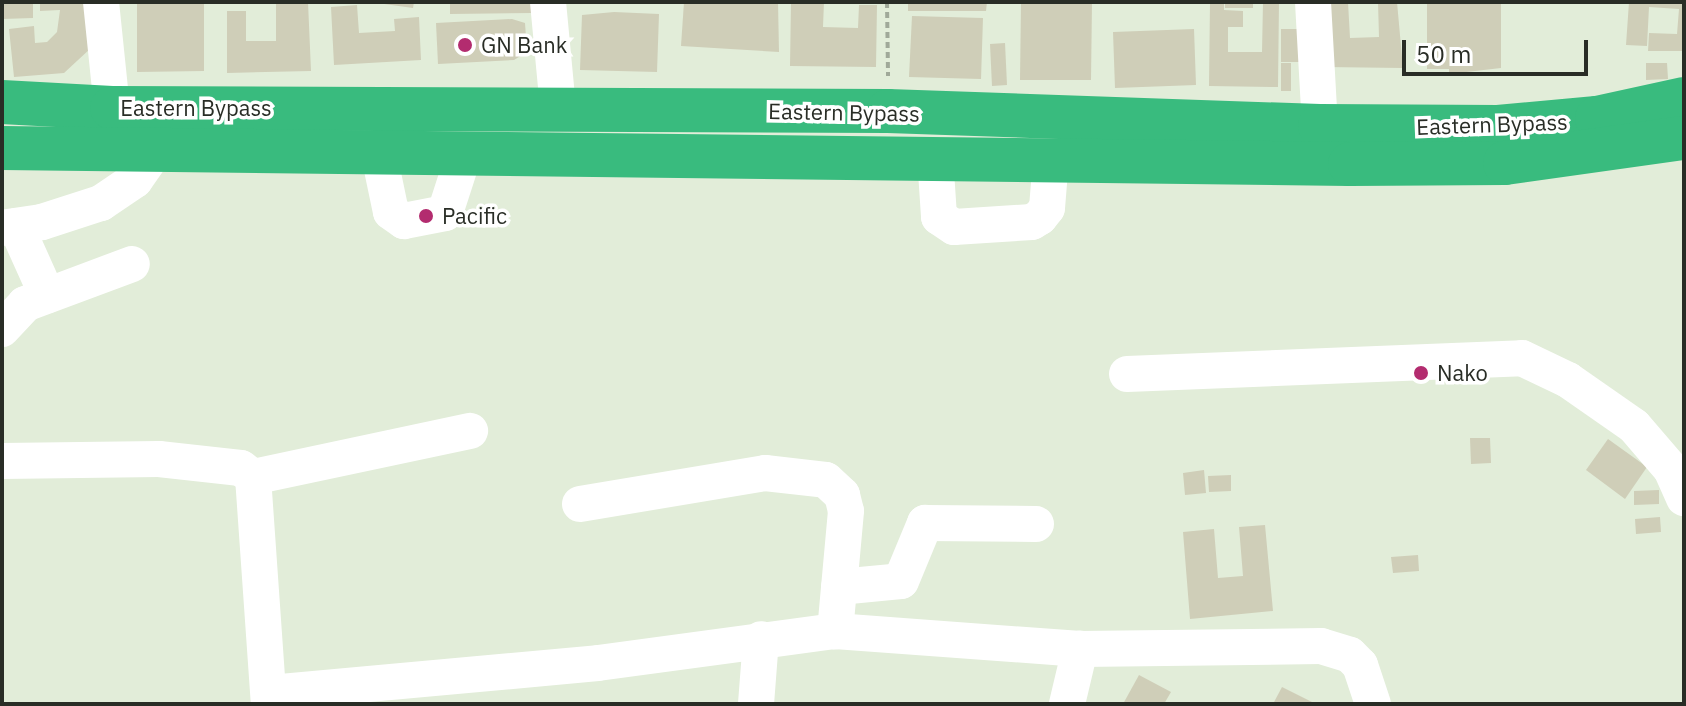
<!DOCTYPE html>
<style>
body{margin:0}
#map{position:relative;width:1686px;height:706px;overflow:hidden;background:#e2edd9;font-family:"IBM Plex Sans",sans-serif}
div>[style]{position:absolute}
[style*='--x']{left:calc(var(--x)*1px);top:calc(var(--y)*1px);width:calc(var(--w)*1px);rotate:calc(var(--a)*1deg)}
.building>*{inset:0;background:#cfceb8}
.path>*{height:4px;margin-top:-2px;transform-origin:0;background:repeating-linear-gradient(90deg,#a0a999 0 6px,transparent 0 10px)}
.minor>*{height:36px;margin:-18px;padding:0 18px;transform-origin:18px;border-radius:18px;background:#fff}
.highway>*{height:44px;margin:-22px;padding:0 22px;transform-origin:22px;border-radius:22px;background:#39bb7e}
.dots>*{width:22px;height:22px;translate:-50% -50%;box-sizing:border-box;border:4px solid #fff;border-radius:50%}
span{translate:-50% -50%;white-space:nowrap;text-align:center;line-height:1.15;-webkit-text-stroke:7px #fff;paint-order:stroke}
.poi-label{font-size:22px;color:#292d26}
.left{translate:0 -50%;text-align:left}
.street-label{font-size:22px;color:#292d26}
.frame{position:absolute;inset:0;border:4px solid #292d26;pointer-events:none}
.scale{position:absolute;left:1402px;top:40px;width:186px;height:36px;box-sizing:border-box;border:4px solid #292d26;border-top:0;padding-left:10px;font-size:24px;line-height:28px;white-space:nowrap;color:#292d26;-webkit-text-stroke:6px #fff;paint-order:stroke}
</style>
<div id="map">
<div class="building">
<i style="clip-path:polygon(2px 2px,33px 2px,33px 18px,2px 19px)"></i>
<i style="clip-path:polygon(40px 2px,97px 2px,91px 48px,64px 73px,14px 77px,9px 29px,34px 26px,35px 43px,47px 42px,57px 32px,60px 10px,40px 11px)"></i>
<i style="clip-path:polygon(204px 2px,204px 71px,137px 72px,137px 3px)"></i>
<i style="clip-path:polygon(276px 2px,308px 2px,311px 71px,227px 73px,227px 11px,246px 11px,246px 41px,276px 41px)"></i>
<i style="clip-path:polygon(370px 2px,414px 2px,413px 8px)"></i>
<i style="clip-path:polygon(450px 2px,532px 2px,532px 13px,450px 14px)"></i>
<i style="clip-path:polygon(684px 2px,778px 2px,779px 52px,681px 46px)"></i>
<i style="clip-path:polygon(791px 2px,824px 2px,823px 27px,858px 28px,859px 5px,877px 5px,876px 67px,790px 66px)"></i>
<i style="clip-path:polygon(908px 2px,987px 2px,986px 11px,908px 11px)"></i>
<i style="clip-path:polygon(1021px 2px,1092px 2px,1091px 80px,1020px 80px)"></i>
<i style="clip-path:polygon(1210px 2px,1224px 2px,1224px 10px,1243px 11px,1243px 27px,1228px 27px,1228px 52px,1262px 52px,1263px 2px,1279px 2px,1278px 87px,1209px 86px)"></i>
<i style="clip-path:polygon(1225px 2px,1253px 2px,1253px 8px,1225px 8px)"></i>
<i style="clip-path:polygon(1326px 2px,1348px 2px,1350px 38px,1379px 37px,1378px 2px,1397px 2px,1403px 68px,1325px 67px)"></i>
<i style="clip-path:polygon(1427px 2px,1501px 2px,1501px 68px,1449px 74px,1449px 69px,1427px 69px)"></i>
<i style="clip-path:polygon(1629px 2px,1684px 2px,1684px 51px,1648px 51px,1649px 33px,1677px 34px,1679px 9px,1649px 7px,1647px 46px,1626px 45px)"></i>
<i style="clip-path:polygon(357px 5px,359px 33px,395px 31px,394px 19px,419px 17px,421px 60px,334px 65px,331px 7px)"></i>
<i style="clip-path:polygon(614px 12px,659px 14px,657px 72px,580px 70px,582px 15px)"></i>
<i style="clip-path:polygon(912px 16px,983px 18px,981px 79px,909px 77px)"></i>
<i style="clip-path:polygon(512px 19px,525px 23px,527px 52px,514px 60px,438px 64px,436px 23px)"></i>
<i style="clip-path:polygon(1194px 29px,1196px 85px,1115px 88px,1113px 32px)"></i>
<i style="clip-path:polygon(1281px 29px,1299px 29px,1299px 62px,1281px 62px)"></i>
<i style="clip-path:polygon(1005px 43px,1007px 85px,992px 86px,990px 44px)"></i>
<i style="clip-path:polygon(1281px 63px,1291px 63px,1291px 91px,1281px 91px)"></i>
<i style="clip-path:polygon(1646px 63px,1667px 63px,1668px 79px,1646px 80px)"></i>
<i style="clip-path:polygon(1470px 438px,1490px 438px,1491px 463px,1471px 464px)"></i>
<i style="clip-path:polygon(1608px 439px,1647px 467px,1625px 499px,1586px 470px)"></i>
<i style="clip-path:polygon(1204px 470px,1206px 493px,1185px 495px,1183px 473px)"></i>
<i style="clip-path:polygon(1231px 475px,1231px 491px,1209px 492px,1208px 476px)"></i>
<i style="clip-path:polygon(1659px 490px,1659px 504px,1634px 505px,1634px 491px)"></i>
<i style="clip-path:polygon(1660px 517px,1661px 532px,1636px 534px,1635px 519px)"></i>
<i style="clip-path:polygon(1265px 525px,1273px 611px,1190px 619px,1183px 532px,1214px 529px,1218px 578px,1243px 576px,1239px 527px)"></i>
<i style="clip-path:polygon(1418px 555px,1419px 571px,1393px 573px,1391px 557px)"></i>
<i style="clip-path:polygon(1139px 675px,1171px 692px,1164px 704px,1123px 704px)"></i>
<i style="clip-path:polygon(1282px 687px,1316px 704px,1273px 704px)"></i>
</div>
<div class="path">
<i style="--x:887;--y:2;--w:74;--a:89.2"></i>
</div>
<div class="minor">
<i style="--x:101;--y:2;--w:107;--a:84.1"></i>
<i style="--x:548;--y:2;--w:106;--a:84.6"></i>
<i style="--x:1313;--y:2;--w:124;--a:86.8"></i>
<i style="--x:378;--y:150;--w:63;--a:78.2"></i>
<i style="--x:391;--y:212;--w:16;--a:35"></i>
<i style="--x:404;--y:221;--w:42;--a:-11"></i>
<i style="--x:445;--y:213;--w:65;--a:-72.1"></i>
<i style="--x:935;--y:156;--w:61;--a:86.2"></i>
<i style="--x:939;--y:217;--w:18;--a:34"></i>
<i style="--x:954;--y:227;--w:78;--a:-3.7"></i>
<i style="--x:1032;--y:222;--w:9;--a:-32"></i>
<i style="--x:1040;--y:217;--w:11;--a:-52"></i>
<i style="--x:1047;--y:208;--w:50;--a:-85.4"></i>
<i style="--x:16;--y:226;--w:76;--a:65.8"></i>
<i style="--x:2;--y:228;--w:40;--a:-8.5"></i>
<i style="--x:42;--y:222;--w:62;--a:-17.9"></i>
<i style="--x:101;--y:203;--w:41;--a:-34.1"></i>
<i style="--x:135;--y:180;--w:38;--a:-55"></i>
<i style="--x:2;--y:329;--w:34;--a:-47"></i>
<i style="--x:25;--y:304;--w:114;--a:-20.5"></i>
<i style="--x:1127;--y:374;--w:395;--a:-2.3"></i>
<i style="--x:1522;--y:358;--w:51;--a:25.6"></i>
<i style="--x:1568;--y:380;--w:80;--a:34.9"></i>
<i style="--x:1634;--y:426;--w:57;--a:49.3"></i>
<i style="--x:1671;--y:469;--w:32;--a:66"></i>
<i style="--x:2;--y:461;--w:157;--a:-0.7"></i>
<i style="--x:159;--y:459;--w:82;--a:6.3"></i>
<i style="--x:241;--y:468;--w:15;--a:37"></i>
<i style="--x:253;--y:477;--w:228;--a:86"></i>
<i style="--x:253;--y:477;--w:222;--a:-12"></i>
<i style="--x:580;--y:504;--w:188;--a:-9.5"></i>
<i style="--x:765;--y:473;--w:61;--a:6.5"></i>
<i style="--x:826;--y:480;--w:22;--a:43"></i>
<i style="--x:842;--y:495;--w:16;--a:76"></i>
<i style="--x:846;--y:511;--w:121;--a:95.2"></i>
<i style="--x:839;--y:587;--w:62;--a:-5.5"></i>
<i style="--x:901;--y:581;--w:63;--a:-67.5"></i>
<i style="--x:925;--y:523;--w:111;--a:0.5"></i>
<i style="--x:270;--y:693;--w:329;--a:-5.2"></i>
<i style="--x:598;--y:663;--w:239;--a:-7.7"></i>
<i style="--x:835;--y:631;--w:246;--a:4.2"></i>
<i style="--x:1080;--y:649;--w:241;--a:-0.7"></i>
<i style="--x:1321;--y:646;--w:30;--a:17"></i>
<i style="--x:1350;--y:655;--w:14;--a:45"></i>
<i style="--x:1360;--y:665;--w:41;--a:71.6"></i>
<i style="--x:756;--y:704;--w:65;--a:-85.6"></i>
<i style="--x:1067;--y:704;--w:57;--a:-76.7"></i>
</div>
<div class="highway">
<i style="--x:2;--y:102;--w:110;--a:3.1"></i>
<i style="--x:112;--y:108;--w:776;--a:0.22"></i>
<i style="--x:888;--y:111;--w:432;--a:2"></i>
<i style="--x:1320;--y:126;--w:178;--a:0.3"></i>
<i style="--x:1498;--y:127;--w:99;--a:-5.2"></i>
<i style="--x:1597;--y:118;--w:89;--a:-12.3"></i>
<i style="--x:2;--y:148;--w:1348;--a:0.68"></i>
<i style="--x:1350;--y:164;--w:155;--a:-0.4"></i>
<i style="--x:1505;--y:163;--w:181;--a:-8"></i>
</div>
<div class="dots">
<i style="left:465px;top:45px;background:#b32c6f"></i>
<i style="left:426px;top:216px;background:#b32c6f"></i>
<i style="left:1421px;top:373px;background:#b32c6f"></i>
</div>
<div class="poi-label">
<span class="left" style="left:481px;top:45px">GN Bank</span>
<span class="left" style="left:442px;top:216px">Pacific</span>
<span class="left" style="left:1437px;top:373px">Nako</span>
</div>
<div class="street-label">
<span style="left:196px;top:108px">Eastern Bypass</span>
<span style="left:844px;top:112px;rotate:1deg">Eastern Bypass</span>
<span style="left:1492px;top:124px;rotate:-2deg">Eastern Bypass</span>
</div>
<div class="frame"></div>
<div class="scale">50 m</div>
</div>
